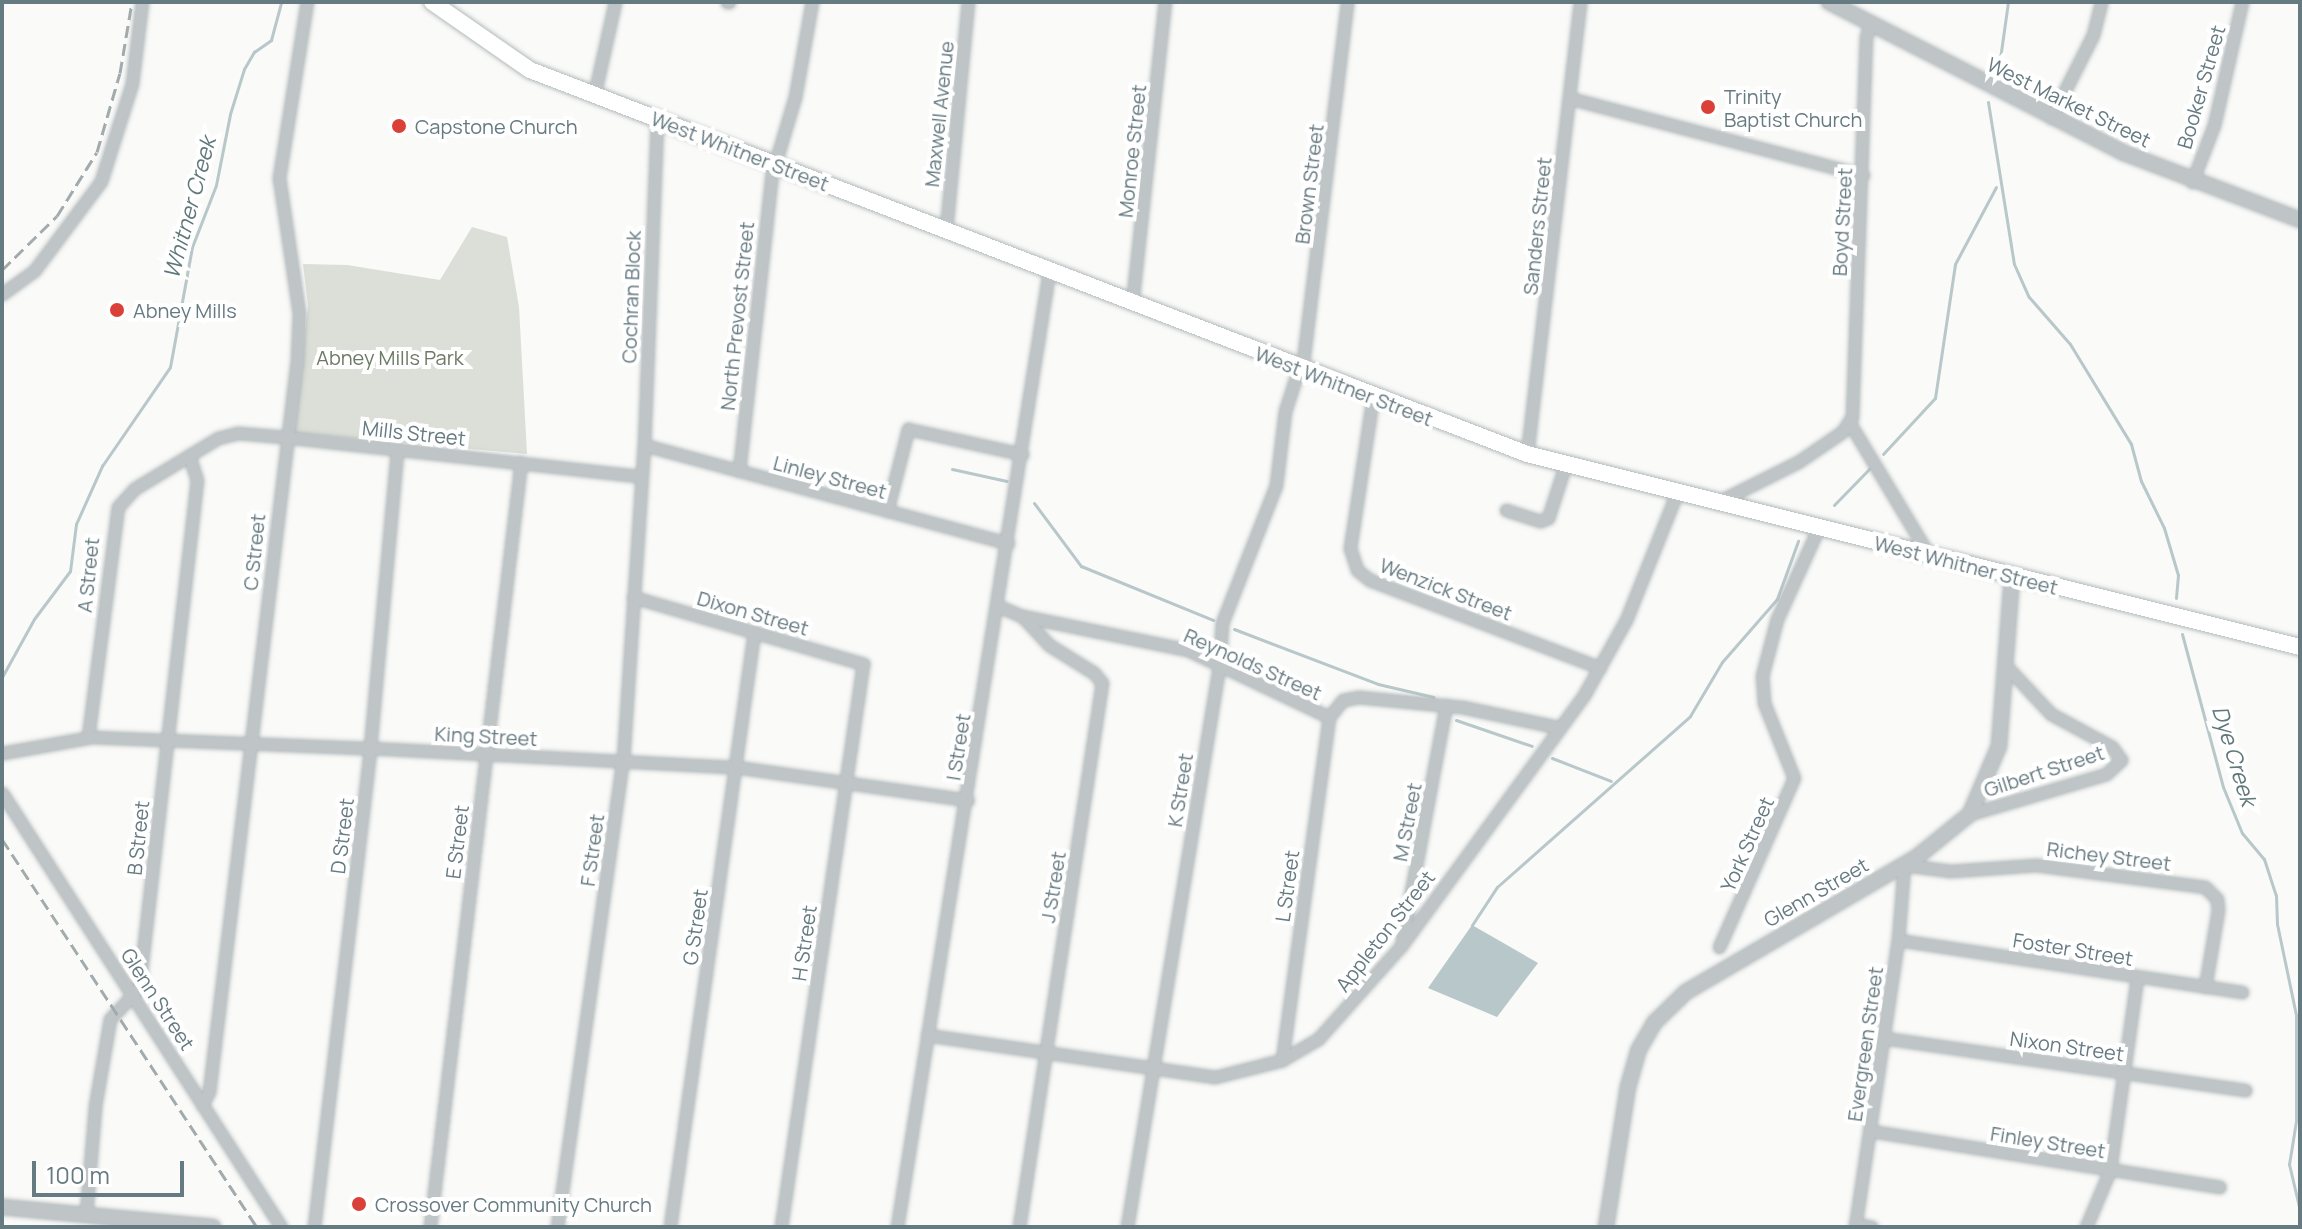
<!DOCTYPE html>
<style>
body{margin:0}
#map{position:relative;width:2302px;height:1229px;overflow:hidden;background:#fafaf8;font-family:Manrope,sans-serif}
div>[style]{position:absolute}
[style*='--x']{left:calc(var(--x)*1px);top:calc(var(--y)*1px);width:calc(var(--w)*1px);rotate:calc(var(--a)*1deg)}
.green>*{inset:0;background:#dbdfd7}
.water>*{inset:0;background:#b8c7c9}
.stream>*{height:3px;margin:-1.5px;padding:0 1.5px;transform-origin:1.5px;border-radius:1.5px;background:#b8c7c9}
.roads{filter:drop-shadow(0 0 2px #b2babc) drop-shadow(0 0 2px #b2babc)}
.minor>*{height:11px;margin:-5.5px;padding:0 5.5px;transform-origin:5.5px;border-radius:5.5px;background:#bfc5c7}
.tertiary>*{height:14px;margin:-7px;padding:0 7px;transform-origin:7px;border-radius:7px;background:#bfc5c7}
.secondary>*{height:16px;margin:-8px;padding:0 8px;transform-origin:8px;border-radius:8px;background:#fff}
.rail>*{height:3px;margin-top:-1.5px;transform-origin:0;background:repeating-linear-gradient(90deg,#a1abae 0 12px,transparent 0 18px)}
.dots>*{width:22px;height:22px;translate:-50% -50%;box-sizing:border-box;border:4px solid #fff;border-radius:50%}
span{translate:-50% -50%;white-space:nowrap;text-align:center;line-height:1.15;-webkit-text-stroke:8px #fff;paint-order:stroke}
.street-label{font-size:20px;color:#667a81}
.poi-label{font-size:20px;color:#667a81}
.left{translate:0 -50%;text-align:left}
.park-label{font-size:20px;color:#6c7a65}
.water-label{font-size:22px;color:#61787b;font-style:italic}
.frame{position:absolute;inset:0;border:4px solid #667a81;pointer-events:none}
.scale{position:absolute;left:32px;top:1161px;width:152px;height:36px;box-sizing:border-box;border:4px solid #667a81;border-top:0;padding-left:10px;font-size:24px;line-height:28px;white-space:nowrap;color:#667a81;-webkit-text-stroke:6px #fff;paint-order:stroke}
</style>
<div id="map">
<div class="green">
<i style="clip-path:polygon(472px 227px,507px 237px,519px 307px,527px 454px,293px 433px,308px 306px,303px 264px,347px 265px,440px 280px)"></i>
</div>
<div class="water">
<i style="clip-path:polygon(1472px 925px,1538px 963px,1497px 1017px,1428px 988px)"></i>
</div>
<div class="stream">
<i style="--x:1998;--y:73;--w:72;--a:-82"></i>
<i style="--x:1988;--y:102;--w:164;--a:80.9"></i>
<i style="--x:2014;--y:264;--w:36;--a:66"></i>
<i style="--x:2029;--y:297;--w:62;--a:48.9"></i>
<i style="--x:2070;--y:344;--w:117;--a:58.6"></i>
<i style="--x:2131;--y:444;--w:38;--a:75"></i>
<i style="--x:2141;--y:481;--w:52;--a:63.9"></i>
<i style="--x:2164;--y:528;--w:49;--a:73.4"></i>
<i style="--x:2178;--y:575;--w:23;--a:95"></i>
<i style="--x:1883;--y:454;--w:76;--a:-47.1"></i>
<i style="--x:1935;--y:398;--w:135;--a:-81.5"></i>
<i style="--x:1955;--y:264;--w:87;--a:-62"></i>
<i style="--x:952;--y:469;--w:56;--a:12.3"></i>
<i style="--x:1034;--y:503;--w:79;--a:53.3"></i>
<i style="--x:1081;--y:566;--w:143;--a:22.2"></i>
<i style="--x:1834;--y:505;--w:52;--a:-45.8"></i>
<i style="--x:1234;--y:629;--w:154;--a:20.9"></i>
<i style="--x:1378;--y:684;--w:57;--a:13.1"></i>
<i style="--x:2182;--y:634;--w:158;--a:75"></i>
<i style="--x:2223;--y:787;--w:50;--a:67.6"></i>
<i style="--x:2242;--y:833;--w:34;--a:50"></i>
<i style="--x:2264;--y:859;--w:38;--a:72"></i>
<i style="--x:2276;--y:895;--w:29;--a:88"></i>
<i style="--x:2277;--y:924;--w:93;--a:78.2"></i>
<i style="--x:2296;--y:1015;--w:106;--a:90"></i>
<i style="--x:2296;--y:1121;--w:44;--a:99.2"></i>
<i style="--x:2289;--y:1164;--w:48;--a:76.8"></i>
<i style="--x:2;--y:677;--w:66;--a:-61.1"></i>
<i style="--x:34;--y:619;--w:60;--a:-53.1"></i>
<i style="--x:70;--y:571;--w:47;--a:-82.7"></i>
<i style="--x:76;--y:524;--w:64;--a:-65.9"></i>
<i style="--x:102;--y:466;--w:120;--a:-55.5"></i>
<i style="--x:170;--y:367;--w:122;--a:-79.6"></i>
<i style="--x:192;--y:247;--w:66;--a:-68.8"></i>
<i style="--x:216;--y:185;--w:72;--a:-78.8"></i>
<i style="--x:230;--y:114;--w:47;--a:-72.7"></i>
<i style="--x:244;--y:69;--w:20;--a:-60"></i>
<i style="--x:254;--y:52;--w:21;--a:-35"></i>
<i style="--x:271;--y:40;--w:39;--a:-75"></i>
<i style="--x:1456;--y:720;--w:80;--a:18.9"></i>
<i style="--x:1552;--y:758;--w:63;--a:21.3"></i>
<i style="--x:1472;--y:925;--w:45;--a:-56.7"></i>
<i style="--x:1497;--y:887;--w:258;--a:-41.5"></i>
<i style="--x:1690;--y:716;--w:63;--a:-59.3"></i>
<i style="--x:1722;--y:662;--w:84;--a:-48.9"></i>
<i style="--x:1777;--y:599;--w:62;--a:-70.1"></i>
</div>
<div class="roads">
<div class="minor">
<i style="--x:727;--y:2;--w:2;--a:0"></i>
<i style="--x:594;--y:96;--w:96;--a:-77.4"></i>
<i style="--x:1569;--y:98;--w:304;--a:14.7"></i>
<i style="--x:2051;--y:118;--w:93;--a:-63.2"></i>
<i style="--x:2093;--y:35;--w:34;--a:-76"></i>
<i style="--x:2192;--y:182;--w:61;--a:-68.9"></i>
<i style="--x:2214;--y:125;--w:126;--a:-77.2"></i>
<i style="--x:946;--y:230;--w:229;--a:-84.5"></i>
<i style="--x:2;--y:294;--w:39;--a:-36"></i>
<i style="--x:34;--y:271;--w:112;--a:-53.3"></i>
<i style="--x:101;--y:181;--w:103;--a:-72.4"></i>
<i style="--x:132;--y:83;--w:82;--a:-83"></i>
<i style="--x:1132;--y:304;--w:304;--a:-83.8"></i>
<i style="--x:1302;--y:370;--w:371;--a:-83"></i>
<i style="--x:1373;--y:396;--w:154;--a:98.6"></i>
<i style="--x:1350;--y:548;--w:23;--a:72"></i>
<i style="--x:1357;--y:570;--w:16;--a:38"></i>
<i style="--x:1370;--y:580;--w:246;--a:20.9"></i>
<i style="--x:1849;--y:422;--w:155;--a:59"></i>
<i style="--x:644;--y:445;--w:377;--a:15.1"></i>
<i style="--x:1527;--y:454;--w:455;--a:-83.3"></i>
<i style="--x:739;--y:471;--w:299;--a:-83.7"></i>
<i style="--x:772;--y:174;--w:80;--a:-73.4"></i>
<i style="--x:795;--y:97;--w:97;--a:-79.9"></i>
<i style="--x:1718;--y:502;--w:89;--a:-26.6"></i>
<i style="--x:1798;--y:462;--w:53;--a:-34.3"></i>
<i style="--x:1842;--y:432;--w:18;--a:-56"></i>
<i style="--x:1852;--y:417;--w:381;--a:-87.9"></i>
<i style="--x:1866;--y:36;--w:13;--a:-67"></i>
<i style="--x:1506;--y:510;--w:36;--a:18"></i>
<i style="--x:1540;--y:521;--w:9;--a:-21"></i>
<i style="--x:1548;--y:518;--w:55;--a:-71.9"></i>
<i style="--x:887;--y:511;--w:85;--a:-75.6"></i>
<i style="--x:908;--y:429;--w:117;--a:12.4"></i>
<i style="--x:633;--y:597;--w:240;--a:16.2"></i>
<i style="--x:863;--y:664;--w:569;--a:98.29"></i>
<i style="--x:998;--y:606;--w:26;--a:23"></i>
<i style="--x:1022;--y:616;--w:40;--a:47"></i>
<i style="--x:1049;--y:645;--w:53;--a:31.9"></i>
<i style="--x:1094;--y:673;--w:13;--a:51"></i>
<i style="--x:1102;--y:683;--w:550;--a:98.67"></i>
<i style="--x:1022;--y:616;--w:169;--a:11.6"></i>
<i style="--x:1188;--y:650;--w:156;--a:25.4"></i>
<i style="--x:1329;--y:717;--w:22;--a:-51"></i>
<i style="--x:1343;--y:700;--w:15;--a:-11"></i>
<i style="--x:1358;--y:697;--w:104;--a:5.5"></i>
<i style="--x:1462;--y:707;--w:97;--a:11.9"></i>
<i style="--x:88;--y:737;--w:232;--a:-82.6"></i>
<i style="--x:118;--y:507;--w:24;--a:-48"></i>
<i style="--x:134;--y:489;--w:98;--a:-31.3"></i>
<i style="--x:218;--y:438;--w:21;--a:-14"></i>
<i style="--x:238;--y:433;--w:47;--a:4.9"></i>
<i style="--x:285;--y:437;--w:358;--a:6.3"></i>
<i style="--x:2;--y:753;--w:91;--a:-10.1"></i>
<i style="--x:92;--y:737;--w:278;--a:2.3"></i>
<i style="--x:370;--y:748;--w:366;--a:3"></i>
<i style="--x:736;--y:767;--w:234;--a:8.1"></i>
<i style="--x:2;--y:793;--w:516;--a:57.26"></i>
<i style="--x:1970;--y:814;--w:142;--a:-16.4"></i>
<i style="--x:2106;--y:774;--w:21;--a:-43"></i>
<i style="--x:2121;--y:760;--w:16;--a:-125"></i>
<i style="--x:2112;--y:747;--w:69;--a:-151.6"></i>
<i style="--x:2051;--y:714;--w:63;--a:-133.1"></i>
<i style="--x:1402;--y:940;--w:239;--a:-79.4"></i>
<i style="--x:1898;--y:940;--w:348;--a:8.6"></i>
<i style="--x:1719;--y:947;--w:185;--a:-66.1"></i>
<i style="--x:1794;--y:778;--w:81;--a:-111.8"></i>
<i style="--x:1764;--y:703;--w:27;--a:-94"></i>
<i style="--x:1762;--y:676;--w:59;--a:-75.3"></i>
<i style="--x:1777;--y:619;--w:99;--a:-65.5"></i>
<i style="--x:927;--y:1035;--w:291;--a:8.3"></i>
<i style="--x:1215;--y:1077;--w:69;--a:-14.2"></i>
<i style="--x:1282;--y:1060;--w:42;--a:-30.3"></i>
<i style="--x:1318;--y:1039;--w:125;--a:-48.3"></i>
<i style="--x:1401;--y:946;--w:311;--a:-53.9"></i>
<i style="--x:1584;--y:695;--w:86;--a:-60.8"></i>
<i style="--x:1626;--y:620;--w:135;--a:-68.2"></i>
<i style="--x:1884;--y:1038;--w:365;--a:8.2"></i>
<i style="--x:1282;--y:1060;--w:346;--a:-82.2"></i>
<i style="--x:202;--y:1105;--w:15;--a:-62"></i>
<i style="--x:209;--y:1092;--w:736;--a:-83.14"></i>
<i style="--x:297;--y:361;--w:48;--a:-87.6"></i>
<i style="--x:299;--y:313;--w:136;--a:-98.4"></i>
<i style="--x:279;--y:178;--w:178;--a:-81"></i>
<i style="--x:1871;--y:1131;--w:353;--a:9.1"></i>
<i style="--x:86;--y:1214;--w:108;--a:-85.2"></i>
<i style="--x:95;--y:1106;--w:88;--a:-80.2"></i>
<i style="--x:110;--y:1019;--w:42;--a:-46.9"></i>
<i style="--x:139;--y:988;--w:511;--a:-83.49"></i>
<i style="--x:197;--y:480;--w:26;--a:-108"></i>
<i style="--x:1855;--y:1224;--w:17;--a:10"></i>
<i style="--x:314;--y:1227;--w:482;--a:-83.3"></i>
<i style="--x:370;--y:748;--w:300;--a:-84.8"></i>
<i style="--x:430;--y:1227;--w:770;--a:-83.22"></i>
<i style="--x:557;--y:1227;--w:472;--a:-82"></i>
<i style="--x:623;--y:760;--w:316;--a:-86.2"></i>
<i style="--x:644;--y:445;--w:326;--a:-87.7"></i>
<i style="--x:670;--y:1227;--w:601;--a:-81.96"></i>
<i style="--x:897;--y:1227;--w:967;--a:-80.96"></i>
<i style="--x:1127;--y:1227;--w:568;--a:-80.67"></i>
<i style="--x:1219;--y:667;--w:44;--a:-86.1"></i>
<i style="--x:1222;--y:623;--w:148;--a:-68.6"></i>
<i style="--x:1276;--y:485;--w:75;--a:-83.1"></i>
<i style="--x:1285;--y:411;--w:45;--a:-72"></i>
<i style="--x:1855;--y:1227;--w:290;--a:-81.5"></i>
<i style="--x:1898;--y:940;--w:75;--a:-85.4"></i>
<i style="--x:1904;--y:865;--w:47;--a:7.3"></i>
<i style="--x:1951;--y:871;--w:85;--a:-4"></i>
<i style="--x:2036;--y:865;--w:170;--a:7.4"></i>
<i style="--x:2205;--y:887;--w:17;--a:45"></i>
<i style="--x:2217;--y:899;--w:11;--a:85"></i>
<i style="--x:2218;--y:910;--w:78;--a:99.6"></i>
<i style="--x:2086;--y:1227;--w:62;--a:-67.2"></i>
<i style="--x:2110;--y:1170;--w:194;--a:-82"></i>
</div>
<div class="tertiary">
<i style="--x:1829;--y:2;--w:331;--a:27.1"></i>
<i style="--x:2124;--y:153;--w:188;--a:20.8"></i>
<i style="--x:2;--y:1207;--w:212;--a:5.4"></i>
<i style="--x:1606;--y:1227;--w:142;--a:-81.1"></i>
<i style="--x:1628;--y:1087;--w:37;--a:-74"></i>
<i style="--x:1638;--y:1051;--w:34;--a:-60"></i>
<i style="--x:1655;--y:1022;--w:43;--a:-44.1"></i>
<i style="--x:1686;--y:992;--w:268;--a:-30.3"></i>
<i style="--x:1917;--y:857;--w:68;--a:-39.1"></i>
<i style="--x:1970;--y:814;--w:74;--a:-66.9"></i>
<i style="--x:1999;--y:746;--w:170;--a:-85.6"></i>
</div>
<div class="secondary">
<i style="--x:432;--y:2;--w:119;--a:34.8"></i>
<i style="--x:530;--y:70;--w:1068;--a:21.06"></i>
<i style="--x:1527;--y:454;--w:797;--a:14.02"></i>
</div>
</div>
<div class="rail">
<i style="--x:2;--y:270;--w:77;--a:-44.5"></i>
<i style="--x:57;--y:216;--w:75;--a:-58"></i>
<i style="--x:97;--y:152;--w:82;--a:-73.8"></i>
<i style="--x:120;--y:73;--w:72;--a:-80.4"></i>
<i style="--x:2;--y:839;--w:464;--a:56.7"></i>
</div>
<div class="dots">
<i style="left:1708px;top:107px;background:#da4038"></i>
<i style="left:399px;top:126px;background:#da4038"></i>
<i style="left:117px;top:310px;background:#da4038"></i>
<i style="left:359px;top:1204px;background:#da4038"></i>
</div>
<div class="street-label">
<span style="left:2201px;top:87px;rotate:-74deg">Booker Street</span>
<span style="left:2069px;top:102px;rotate:26deg">West Market Street</span>
<span style="left:939px;top:114px;rotate:-84deg">Maxwell Avenue</span>
<span style="left:740px;top:151px;rotate:21deg">West Whitner Street</span>
<span style="left:1132px;top:151px;rotate:-84deg">Monroe Street</span>
<span style="left:1309px;top:184px;rotate:-83deg">Brown Street</span>
<span style="left:1842px;top:222px;rotate:-87deg">Boyd Street</span>
<span style="left:1537px;top:226px;rotate:-84deg">Sanders Street</span>
<span style="left:631px;top:297px;rotate:-88deg">Cochran Block</span>
<span style="left:737px;top:316px;rotate:-84deg">North Prevost Street</span>
<span style="left:1344px;top:386px;rotate:21deg">West Whitner Street</span>
<span style="left:414px;top:433px;rotate:6deg">Mills Street</span>
<span style="left:830px;top:477px;rotate:15deg">Linley Street</span>
<span style="left:254px;top:552px;rotate:-84deg">C Street</span>
<span style="left:1966px;top:565px;rotate:14deg">West Whitner Street</span>
<span style="left:88px;top:575px;rotate:-84deg">A Street</span>
<span style="left:1446px;top:589px;rotate:21deg">Wenzick Street</span>
<span style="left:753px;top:613px;rotate:16deg">Dixon Street</span>
<span style="left:1253px;top:664px;rotate:24deg">Reynolds Street</span>
<span style="left:486px;top:736px;rotate:3deg">King Street</span>
<span style="left:958px;top:747px;rotate:-81deg">I Street</span>
<span style="left:2044px;top:771px;rotate:-18deg">Gilbert Street</span>
<span style="left:1180px;top:790px;rotate:-81deg">K Street</span>
<span style="left:1407px;top:822px;rotate:-79deg">M Street</span>
<span style="left:342px;top:836px;rotate:-83deg">D Street</span>
<span style="left:138px;top:838px;rotate:-84deg">B Street</span>
<span style="left:457px;top:842px;rotate:-83deg">E Street</span>
<span style="left:1747px;top:844px;rotate:-66deg">York Street</span>
<span style="left:592px;top:850px;rotate:-82deg">F Street</span>
<span style="left:2109px;top:856px;rotate:7deg">Richey Street</span>
<span style="left:1287px;top:886px;rotate:-82deg">L Street</span>
<span style="left:1053px;top:887px;rotate:-81deg">J Street</span>
<span style="left:1816px;top:892px;rotate:-30deg">Glenn Street</span>
<span style="left:695px;top:927px;rotate:-82deg">G Street</span>
<span style="left:1385px;top:931px;rotate:-52deg">Appleton Street</span>
<span style="left:804px;top:943px;rotate:-82deg">H Street</span>
<span style="left:2073px;top:949px;rotate:9deg">Foster Street</span>
<span style="left:158px;top:999px;rotate:57deg">Glenn Street</span>
<span style="left:1865px;top:1044px;rotate:-82deg">Evergreen Street</span>
<span style="left:2067px;top:1046px;rotate:8deg">Nixon Street</span>
<span style="left:2048px;top:1142px;rotate:9deg">Finley Street</span>
</div>
<div class="poi-label">
<span class="left" style="left:1724px;top:108px">Trinity<br>Baptist Church</span>
<span class="left" style="left:415px;top:126px">Capstone Church</span>
<span class="left" style="left:133px;top:310px">Abney Mills</span>
<span class="left" style="left:375px;top:1204px">Crossover Community Church</span>
</div>
<div class="park-label">
<span style="left:390px;top:357px">Abney Mills Park</span>
</div>
<div class="water-label">
<span style="left:190px;top:208px;rotate:-75deg">Whitner Creek</span>
<span style="left:2234px;top:756px;rotate:73deg">Dye Creek</span>
</div>
<div class="frame"></div>
<div class="scale">100 m</div>
</div>
